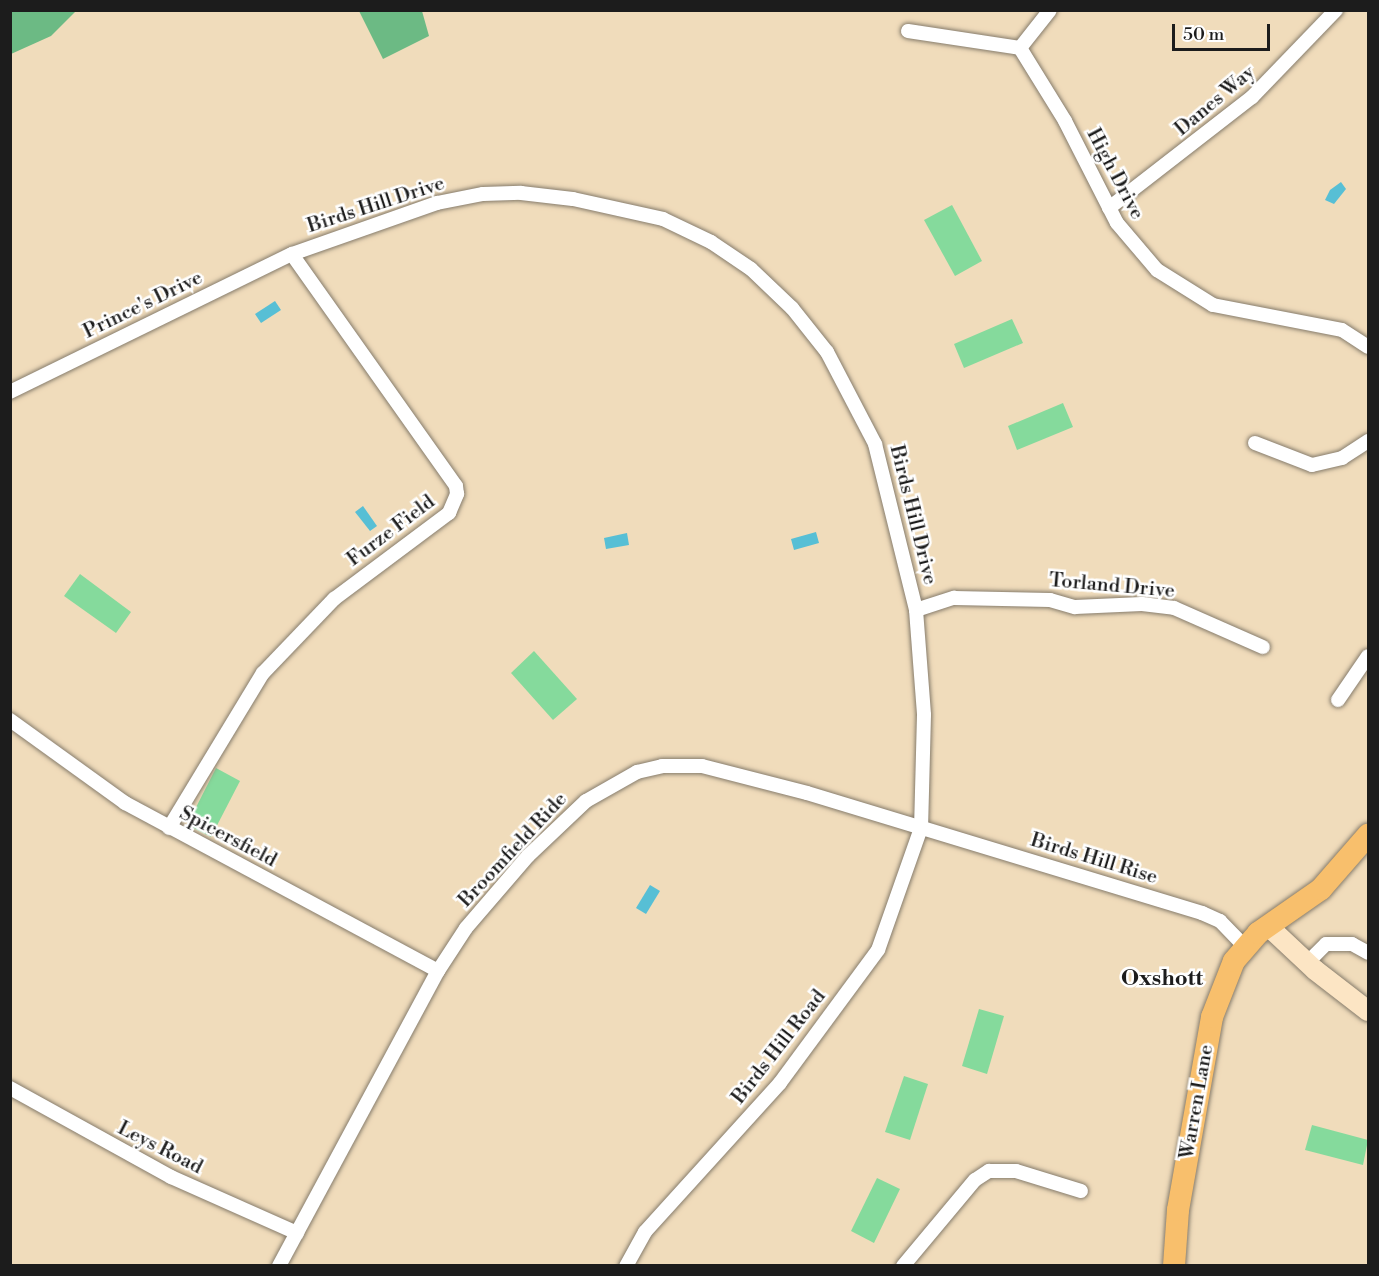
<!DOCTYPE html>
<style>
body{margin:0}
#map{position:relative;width:1379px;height:1276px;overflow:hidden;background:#f0dcbb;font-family:"Libre Bodoni",serif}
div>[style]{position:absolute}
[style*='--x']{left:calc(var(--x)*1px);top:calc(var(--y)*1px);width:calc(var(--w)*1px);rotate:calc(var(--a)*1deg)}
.green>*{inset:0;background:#85da9c}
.forest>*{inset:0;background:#6cba84}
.water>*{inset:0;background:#57bfd5}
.roads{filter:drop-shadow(0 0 2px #867c6c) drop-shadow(0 0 2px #867c6c)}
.street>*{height:14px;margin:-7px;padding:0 7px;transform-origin:7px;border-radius:7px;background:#fff}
.secondary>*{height:20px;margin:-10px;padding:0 10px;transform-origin:10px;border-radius:10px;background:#fce5c4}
.primary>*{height:22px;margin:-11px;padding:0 11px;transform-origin:11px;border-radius:11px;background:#f8bf6c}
span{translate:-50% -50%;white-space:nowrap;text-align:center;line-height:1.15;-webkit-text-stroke:5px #fff;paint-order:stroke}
.street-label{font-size:20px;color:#1c1c1c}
.quarter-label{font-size:22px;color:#1c1c1c;font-weight:700}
.frame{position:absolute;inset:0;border:12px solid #1c1c1c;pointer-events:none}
.scale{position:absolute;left:1172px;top:24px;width:98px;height:27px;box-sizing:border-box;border:3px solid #1c1c1c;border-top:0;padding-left:8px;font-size:18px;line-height:21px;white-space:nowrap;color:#1c1c1c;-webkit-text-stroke:4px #fff;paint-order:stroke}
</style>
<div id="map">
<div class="green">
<i style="clip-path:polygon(952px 205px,982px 261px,955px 276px,924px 220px)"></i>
<i style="clip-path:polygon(1012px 319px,1023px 343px,964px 368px,954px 344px)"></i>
<i style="clip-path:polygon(1063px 403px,1073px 427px,1017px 450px,1008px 426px)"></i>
<i style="clip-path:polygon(80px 574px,131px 612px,116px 633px,64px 596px)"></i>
<i style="clip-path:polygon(534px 651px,577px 699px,553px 720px,511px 673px)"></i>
<i style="clip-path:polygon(216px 768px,240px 781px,211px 837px,187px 825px)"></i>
<i style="clip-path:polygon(979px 1009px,1004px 1016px,987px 1074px,962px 1066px)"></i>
<i style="clip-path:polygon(904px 1076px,928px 1084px,910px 1140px,885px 1132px)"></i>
<i style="clip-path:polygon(1312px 1125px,1368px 1140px,1363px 1165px,1305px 1150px)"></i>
<i style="clip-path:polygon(877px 1178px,900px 1189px,874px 1243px,851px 1231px)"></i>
</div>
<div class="forest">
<i style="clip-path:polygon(10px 11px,11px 10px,76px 11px,51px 36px,11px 54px)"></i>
<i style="clip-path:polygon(359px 11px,422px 11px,429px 36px,383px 59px)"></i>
</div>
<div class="water">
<i style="clip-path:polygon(1341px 182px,1346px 189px,1334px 204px,1325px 200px,1330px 190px)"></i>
<i style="clip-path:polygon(275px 301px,281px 310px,261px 323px,255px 314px)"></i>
<i style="clip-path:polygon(363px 506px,377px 526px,370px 531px,355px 512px)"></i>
<i style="clip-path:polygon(816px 532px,819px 543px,794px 550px,791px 539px)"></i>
<i style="clip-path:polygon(627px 533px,629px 545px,606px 549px,604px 538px)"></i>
<i style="clip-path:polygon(650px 885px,660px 891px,646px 914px,636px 908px)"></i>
</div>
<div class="roads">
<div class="street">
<i style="--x:908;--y:31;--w:113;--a:8.6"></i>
<i style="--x:1020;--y:48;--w:86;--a:58.3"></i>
<i style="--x:1065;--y:121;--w:114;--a:63"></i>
<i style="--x:1117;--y:223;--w:62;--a:49.6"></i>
<i style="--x:1157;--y:270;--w:66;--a:32"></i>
<i style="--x:1213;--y:305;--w:131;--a:11"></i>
<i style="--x:1342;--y:330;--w:31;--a:33"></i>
<i style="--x:1020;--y:48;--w:48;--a:-51.7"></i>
<i style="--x:1109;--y:208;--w:181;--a:-37.8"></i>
<i style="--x:1252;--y:97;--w:121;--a:-46"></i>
<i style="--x:10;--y:392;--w:314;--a:-26.1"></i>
<i style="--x:292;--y:254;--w:154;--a:-19.4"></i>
<i style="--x:437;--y:203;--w:47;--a:-11.1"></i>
<i style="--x:483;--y:194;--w:38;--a:-2"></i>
<i style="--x:521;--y:193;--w:52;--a:6.6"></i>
<i style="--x:573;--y:199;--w:92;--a:12.5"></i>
<i style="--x:663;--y:219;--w:53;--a:25.6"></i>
<i style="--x:711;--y:242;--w:48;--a:34"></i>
<i style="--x:751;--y:269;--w:57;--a:43.6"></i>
<i style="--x:792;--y:308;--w:56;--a:51.5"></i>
<i style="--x:827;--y:352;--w:104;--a:62.4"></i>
<i style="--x:875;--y:444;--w:171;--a:76.1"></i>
<i style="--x:916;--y:610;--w:105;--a:85.6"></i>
<i style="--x:924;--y:715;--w:113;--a:91.5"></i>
<i style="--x:921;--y:828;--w:129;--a:109.4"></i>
<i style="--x:878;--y:950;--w:165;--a:126.4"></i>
<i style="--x:780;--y:1083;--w:201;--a:132.2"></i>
<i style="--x:645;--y:1232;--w:39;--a:119"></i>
<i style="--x:1255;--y:443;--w:61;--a:21.1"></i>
<i style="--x:1312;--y:465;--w:31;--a:-13"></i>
<i style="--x:1342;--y:458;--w:31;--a:-33"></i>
<i style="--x:916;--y:610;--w:40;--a:-18"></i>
<i style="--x:954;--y:598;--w:96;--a:1.2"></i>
<i style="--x:1050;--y:600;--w:26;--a:16"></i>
<i style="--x:1075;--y:607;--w:67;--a:-2.6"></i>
<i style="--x:1142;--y:604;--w:32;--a:7"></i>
<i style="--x:1174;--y:608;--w:97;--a:23.7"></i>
<i style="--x:1338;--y:700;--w:53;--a:-55.7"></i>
<i style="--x:10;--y:720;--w:142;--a:35.8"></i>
<i style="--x:125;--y:803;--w:355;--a:28.2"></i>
<i style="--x:169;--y:828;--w:181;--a:-58.8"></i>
<i style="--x:263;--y:673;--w:103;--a:-46.2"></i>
<i style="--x:334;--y:599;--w:144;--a:-36.8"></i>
<i style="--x:449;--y:513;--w:21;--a:-67"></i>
<i style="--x:457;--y:494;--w:8;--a:-97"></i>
<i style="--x:456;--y:486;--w:284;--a:-125.3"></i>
<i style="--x:1307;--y:963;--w:27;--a:-45"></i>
<i style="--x:1326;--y:944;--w:26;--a:0"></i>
<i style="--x:1352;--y:944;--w:18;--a:29"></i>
<i style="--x:10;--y:1088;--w:184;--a:28.9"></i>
<i style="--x:171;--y:1177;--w:138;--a:24"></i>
<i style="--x:279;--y:1266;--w:335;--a:-61.7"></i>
<i style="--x:438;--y:971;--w:51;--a:-56.9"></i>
<i style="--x:466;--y:928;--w:95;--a:-49.3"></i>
<i style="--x:528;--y:856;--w:80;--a:-43.5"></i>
<i style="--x:586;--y:801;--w:59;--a:-29.6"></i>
<i style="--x:637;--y:772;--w:26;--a:-13"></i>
<i style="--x:662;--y:766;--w:40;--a:0"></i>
<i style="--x:702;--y:766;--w:108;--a:14.4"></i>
<i style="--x:807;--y:793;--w:413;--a:16.9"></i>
<i style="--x:1202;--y:913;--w:20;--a:24"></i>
<i style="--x:1220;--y:921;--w:35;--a:46"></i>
<i style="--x:903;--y:1266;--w:112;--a:-50.1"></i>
<i style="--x:975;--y:1180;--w:17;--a:-33"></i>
<i style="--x:989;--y:1171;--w:27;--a:0"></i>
<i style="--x:1016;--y:1171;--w:68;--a:17.1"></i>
</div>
<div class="secondary">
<i style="--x:1268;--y:926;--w:64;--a:43.1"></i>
<i style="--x:1315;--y:970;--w:67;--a:37.7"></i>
</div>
<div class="primary">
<i style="--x:1174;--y:1266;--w:56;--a:-85.9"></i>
<i style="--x:1178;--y:1210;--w:196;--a:-80"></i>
<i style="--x:1212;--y:1017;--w:60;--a:-68.6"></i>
<i style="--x:1234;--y:961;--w:37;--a:-49"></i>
<i style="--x:1258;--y:933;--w:77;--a:-34.9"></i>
<i style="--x:1321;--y:889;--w:72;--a:-49"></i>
</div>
</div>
<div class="street-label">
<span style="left:1215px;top:101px;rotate:-40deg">Danes Way</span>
<span style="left:1115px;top:174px;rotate:62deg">High Drive</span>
<span style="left:376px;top:205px;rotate:-18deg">Birds Hill Drive</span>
<span style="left:143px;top:305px;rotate:-26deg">Prince's Drive</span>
<span style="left:913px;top:515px;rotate:76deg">Birds Hill Drive</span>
<span style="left:391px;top:531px;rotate:-37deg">Furze Field</span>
<span style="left:1112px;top:586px;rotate:5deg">Torland Drive</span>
<span style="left:228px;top:837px;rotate:28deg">Spicersfield</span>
<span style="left:513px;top:850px;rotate:-47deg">Broomfield Ride</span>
<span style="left:1094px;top:859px;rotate:17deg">Birds Hill Rise</span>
<span style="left:779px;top:1047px;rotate:-52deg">Birds Hill Road</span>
<span style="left:1197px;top:1102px;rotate:-80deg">Warren Lane</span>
<span style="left:160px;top:1148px;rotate:27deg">Leys Road</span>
</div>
<div class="quarter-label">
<span style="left:1162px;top:979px">Oxshott</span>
</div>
<div class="frame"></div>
<div class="scale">50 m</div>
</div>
